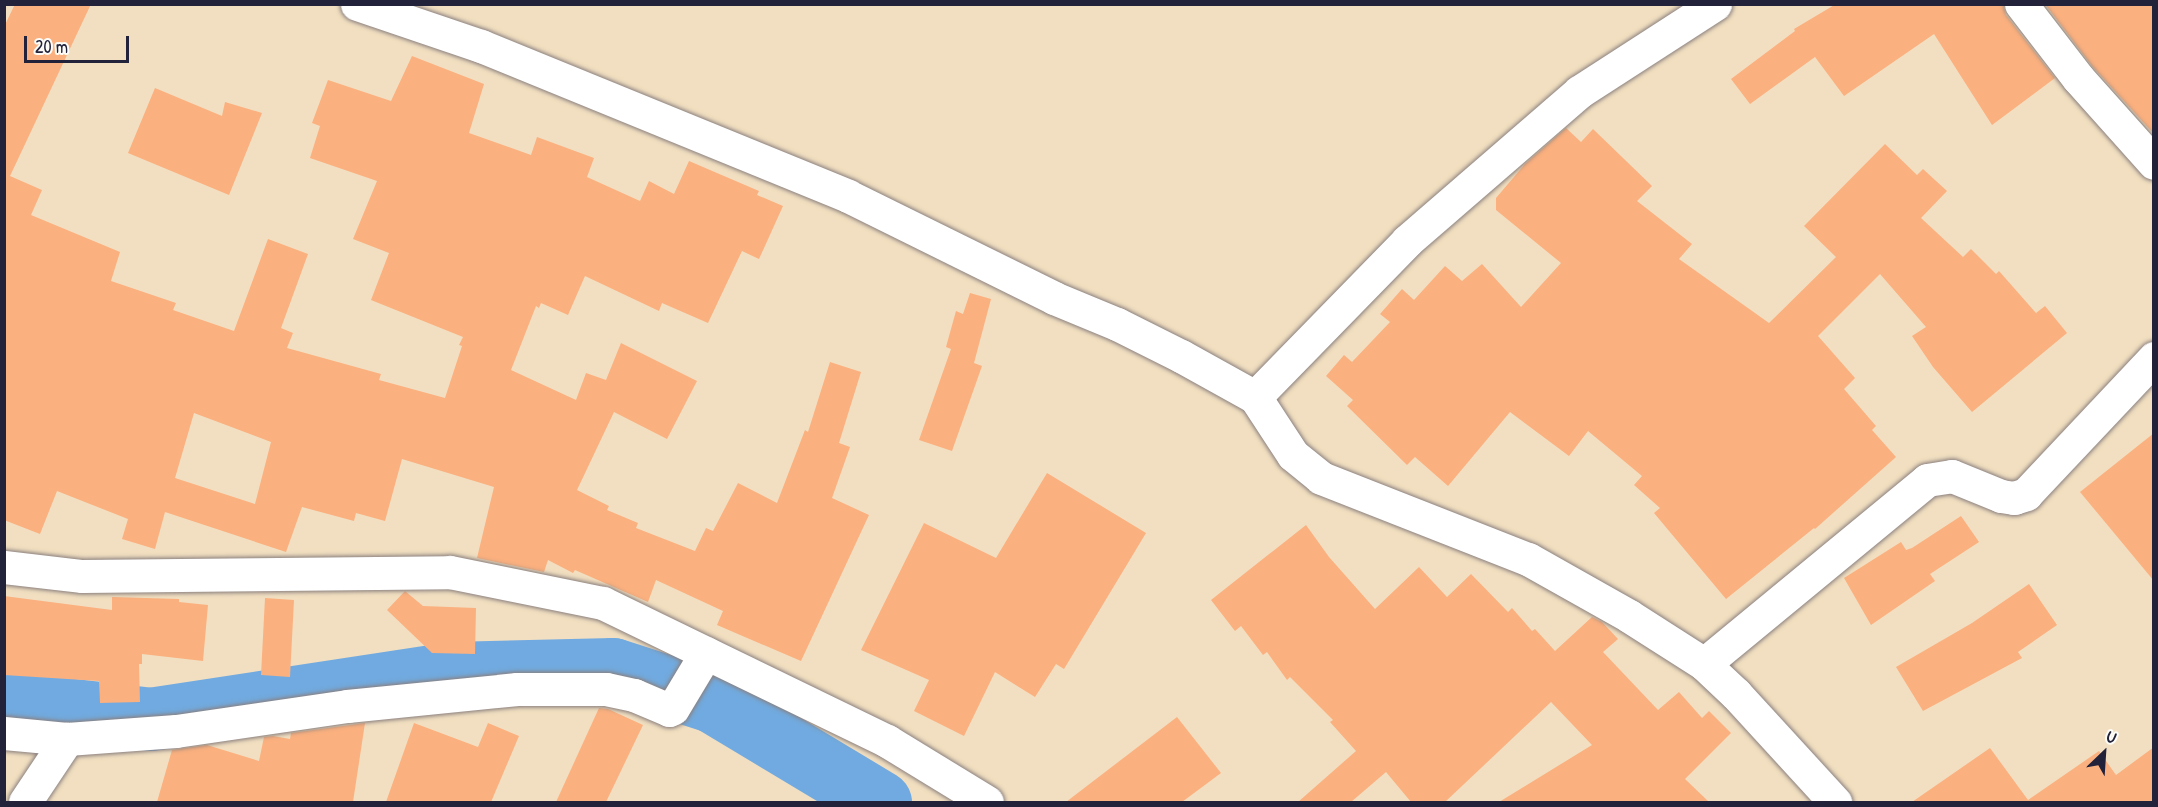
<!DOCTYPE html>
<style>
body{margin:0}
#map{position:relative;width:2158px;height:807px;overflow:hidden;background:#f2dfc1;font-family:"Patrick Hand",sans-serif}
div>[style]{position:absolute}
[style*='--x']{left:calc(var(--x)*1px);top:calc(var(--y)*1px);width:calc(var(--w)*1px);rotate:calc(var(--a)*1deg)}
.river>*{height:63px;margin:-31.5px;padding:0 31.5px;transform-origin:31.5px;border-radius:31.5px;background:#71aae0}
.building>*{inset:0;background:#fbb07f}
.roads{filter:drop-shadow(0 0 2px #8a807e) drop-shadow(0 0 2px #8a807e)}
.minor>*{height:33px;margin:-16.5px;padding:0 16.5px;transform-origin:16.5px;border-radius:16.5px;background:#fff}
span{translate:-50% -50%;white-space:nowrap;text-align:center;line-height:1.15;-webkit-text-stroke:5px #fdfcf7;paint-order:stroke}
.frame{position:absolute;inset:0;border:6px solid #22223b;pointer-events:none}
.north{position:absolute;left:2074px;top:723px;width:60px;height:60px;-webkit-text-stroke:4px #fdfcf7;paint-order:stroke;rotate:25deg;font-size:16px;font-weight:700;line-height:24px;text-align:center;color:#22223b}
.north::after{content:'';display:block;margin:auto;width:21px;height:27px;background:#22223b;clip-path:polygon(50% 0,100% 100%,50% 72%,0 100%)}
.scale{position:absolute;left:24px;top:36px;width:105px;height:27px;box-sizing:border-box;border:3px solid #22223b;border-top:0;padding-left:8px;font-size:18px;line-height:21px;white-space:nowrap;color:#22223b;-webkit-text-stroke:4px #fdfcf7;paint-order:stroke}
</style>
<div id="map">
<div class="river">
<i style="--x:4;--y:702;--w:147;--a:6.6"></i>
<i style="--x:150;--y:719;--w:304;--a:-8.7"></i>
<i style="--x:450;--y:673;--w:163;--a:-1.4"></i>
<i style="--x:613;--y:669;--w:104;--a:17.9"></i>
<i style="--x:712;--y:701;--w:196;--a:31"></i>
</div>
<div class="building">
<i style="clip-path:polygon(evenodd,15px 4px,91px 4px,10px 176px,42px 190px,31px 215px,120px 252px,111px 281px,176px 303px,173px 310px,234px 331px,268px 239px,308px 254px,281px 328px,293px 333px,287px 348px,381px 374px,379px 380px,445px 398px,462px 346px,459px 345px,463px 337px,371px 300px,389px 253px,353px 239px,377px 181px,310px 158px,320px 126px,312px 123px,328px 80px,391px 101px,412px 56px,484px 84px,469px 133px,531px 155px,537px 137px,594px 158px,587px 177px,640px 201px,649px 181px,674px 194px,689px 161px,759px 191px,757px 195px,783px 206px,759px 259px,742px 251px,708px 323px,662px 303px,659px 311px,585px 276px,568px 315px,541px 303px,539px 308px,536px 306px,511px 370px,576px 400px,586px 373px,606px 380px,621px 343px,697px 381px,667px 439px,614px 412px,577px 490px,609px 506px,607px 510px,638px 523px,636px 528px,695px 551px,706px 528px,713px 531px,738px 483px,777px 503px,805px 430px,808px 432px,830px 362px,861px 372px,839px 443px,850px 447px,832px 498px,869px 515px,801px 661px,717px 625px,723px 611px,656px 580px,648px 602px,575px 570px,573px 573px,548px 560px,544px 572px,477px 558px,494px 487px,402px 459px,385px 521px,356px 513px,354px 521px,302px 507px,286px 552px,165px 512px,155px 549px,122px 539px,128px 519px,57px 491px,40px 534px,4px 520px,4px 27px,15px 4px,194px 413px,271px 442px,255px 504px,175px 478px,194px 413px)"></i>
<i style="clip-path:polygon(1836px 4px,2003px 4px,2006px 15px,2055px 78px,1992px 125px,1934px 34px,1844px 96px,1815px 57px,1750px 104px,1731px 79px,1795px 31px,1794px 29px)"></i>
<i style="clip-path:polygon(2045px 4px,2154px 4px,2154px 134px,2092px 66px)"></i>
<i style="clip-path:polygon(155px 88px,222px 116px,225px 102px,262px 113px,229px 195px,128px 153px)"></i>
<i style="clip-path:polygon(1566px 128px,1581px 142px,1593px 129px,1652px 186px,1637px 201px,1692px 244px,1679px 259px,1769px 323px,1836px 257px,1804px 226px,1885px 144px,1917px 175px,1923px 169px,1947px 191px,1921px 218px,1963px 257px,1971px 249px,1996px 274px,1999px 271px,2036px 313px,2045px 306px,2067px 333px,1972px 412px,1933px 367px,1912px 336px,1926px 327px,1880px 274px,1818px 336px,1855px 378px,1844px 389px,1876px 426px,1872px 430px,1896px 457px,1815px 529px,1814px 528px,1726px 599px,1654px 513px,1660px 508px,1634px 485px,1642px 476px,1588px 431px,1569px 456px,1510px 412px,1448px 486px,1415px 457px,1407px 465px,1347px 406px,1353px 400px,1326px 376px,1344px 355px,1352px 362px,1390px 322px,1380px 314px,1402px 289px,1414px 300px,1445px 266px,1462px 281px,1482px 264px,1521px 307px,1561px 263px,1496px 210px,1496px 198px,1525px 164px)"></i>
<i style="clip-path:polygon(970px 293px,991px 299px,974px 363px,982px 366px,952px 451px,919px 440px,951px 349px,946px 347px,956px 311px,963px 314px)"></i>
<i style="clip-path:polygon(2154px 433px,2154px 581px,2080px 492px)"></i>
<i style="clip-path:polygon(1047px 473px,1146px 533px,1064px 669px,1056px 664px,1035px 697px,995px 672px,964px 736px,914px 711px,929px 680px,861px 650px,924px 523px,996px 558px)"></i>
<i style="clip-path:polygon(1961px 516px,1979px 542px,1930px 574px,1935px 581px,1871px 625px,1844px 578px,1901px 542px,1906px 550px,1912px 548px)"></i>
<i style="clip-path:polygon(1306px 525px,1329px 557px,1375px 609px,1419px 567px,1447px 597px,1471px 574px,1508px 612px,1512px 608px,1532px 631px,1535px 629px,1555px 651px,1592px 617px,1602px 622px,1618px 639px,1603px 652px,1658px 710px,1679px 692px,1702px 718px,1709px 711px,1731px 733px,1685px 779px,1709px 802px,1499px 802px,1592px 745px,1551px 702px,1445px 802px,1411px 802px,1386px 772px,1351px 802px,1298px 802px,1356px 751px,1330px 722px,1333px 720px,1290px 677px,1287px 680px,1267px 652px,1263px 655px,1241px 626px,1235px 631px,1211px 600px)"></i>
<i style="clip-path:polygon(2029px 584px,2057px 625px,2018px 652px,2022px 658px,1923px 711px,1896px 667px,1972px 623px)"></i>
<i style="clip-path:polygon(405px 591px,423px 606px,476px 608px,475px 654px,432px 653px,387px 610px)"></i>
<i style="clip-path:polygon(4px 596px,112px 610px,112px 597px,179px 599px,179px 602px,208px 605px,203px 661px,142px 654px,142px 664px,139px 664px,140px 702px,100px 703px,99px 681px,4px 675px)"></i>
<i style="clip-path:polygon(265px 598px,294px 600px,290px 677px,261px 675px)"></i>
<i style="clip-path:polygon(599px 708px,608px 709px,643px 725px,606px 802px,556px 802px)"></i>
<i style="clip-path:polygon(1177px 717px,1221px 773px,1182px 802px,1066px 802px)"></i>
<i style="clip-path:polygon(365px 723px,353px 802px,157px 802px,172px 750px,207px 745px,259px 761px,264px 737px,273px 736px,290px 739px,291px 733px)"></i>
<i style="clip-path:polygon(414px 723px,478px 747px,488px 723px,519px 736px,491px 802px,386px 802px)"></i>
<i style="clip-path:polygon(2154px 747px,2154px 802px,1912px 802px,1990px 748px,2028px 800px,2099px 751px,2116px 775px)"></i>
</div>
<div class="roads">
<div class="minor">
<i style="--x:357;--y:4;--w:131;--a:18.7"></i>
<i style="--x:481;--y:46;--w:396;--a:22.2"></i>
<i style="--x:848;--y:196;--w:230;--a:26.3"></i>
<i style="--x:1054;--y:298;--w:68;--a:22.4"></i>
<i style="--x:1117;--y:324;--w:72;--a:26.6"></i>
<i style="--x:1181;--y:356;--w:85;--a:29"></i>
<i style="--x:1255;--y:397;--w:69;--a:56.8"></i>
<i style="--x:1293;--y:455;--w:36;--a:39"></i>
<i style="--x:1321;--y:478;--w:222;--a:21.4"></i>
<i style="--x:1528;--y:559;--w:116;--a:29.4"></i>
<i style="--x:1629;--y:616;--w:89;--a:32.6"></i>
<i style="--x:1704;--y:664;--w:44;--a:43.2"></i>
<i style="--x:1736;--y:694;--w:147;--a:47.5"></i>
<i style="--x:2021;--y:4;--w:93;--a:52.4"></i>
<i style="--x:2078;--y:78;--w:114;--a:48.2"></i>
<i style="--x:1255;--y:397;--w:218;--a:-45.7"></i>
<i style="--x:1407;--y:241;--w:228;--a:-40.9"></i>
<i style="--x:1579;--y:92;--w:162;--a:-32.9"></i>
<i style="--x:4;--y:567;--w:79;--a:6.6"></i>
<i style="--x:82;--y:576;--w:368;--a:-0.6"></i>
<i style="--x:450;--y:572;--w:156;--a:11.5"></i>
<i style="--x:603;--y:603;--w:316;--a:25.9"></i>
<i style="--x:887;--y:741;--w:117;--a:31.4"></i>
<i style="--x:1704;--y:664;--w:289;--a:-39.5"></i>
<i style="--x:1927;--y:480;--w:25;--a:-9"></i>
<i style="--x:1952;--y:476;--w:53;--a:22.2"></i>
<i style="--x:2001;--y:496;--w:13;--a:9"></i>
<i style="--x:2014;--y:498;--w:13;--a:-18"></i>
<i style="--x:2026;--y:494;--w:187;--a:-46.7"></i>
<i style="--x:4;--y:733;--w:63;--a:5.4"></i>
<i style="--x:67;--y:739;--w:109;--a:-4.2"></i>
<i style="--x:176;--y:731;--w:173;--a:-8.3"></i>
<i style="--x:347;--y:706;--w:171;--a:-5.7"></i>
<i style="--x:517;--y:689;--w:89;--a:0"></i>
<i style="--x:606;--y:689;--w:29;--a:12"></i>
<i style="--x:634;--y:695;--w:38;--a:23"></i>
<i style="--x:669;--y:710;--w:4;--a:-27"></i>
<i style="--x:673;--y:708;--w:64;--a:-59"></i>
<i style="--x:25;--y:802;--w:76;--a:-56.3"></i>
</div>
</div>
<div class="frame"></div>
<div class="north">U</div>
<div class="scale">20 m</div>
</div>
